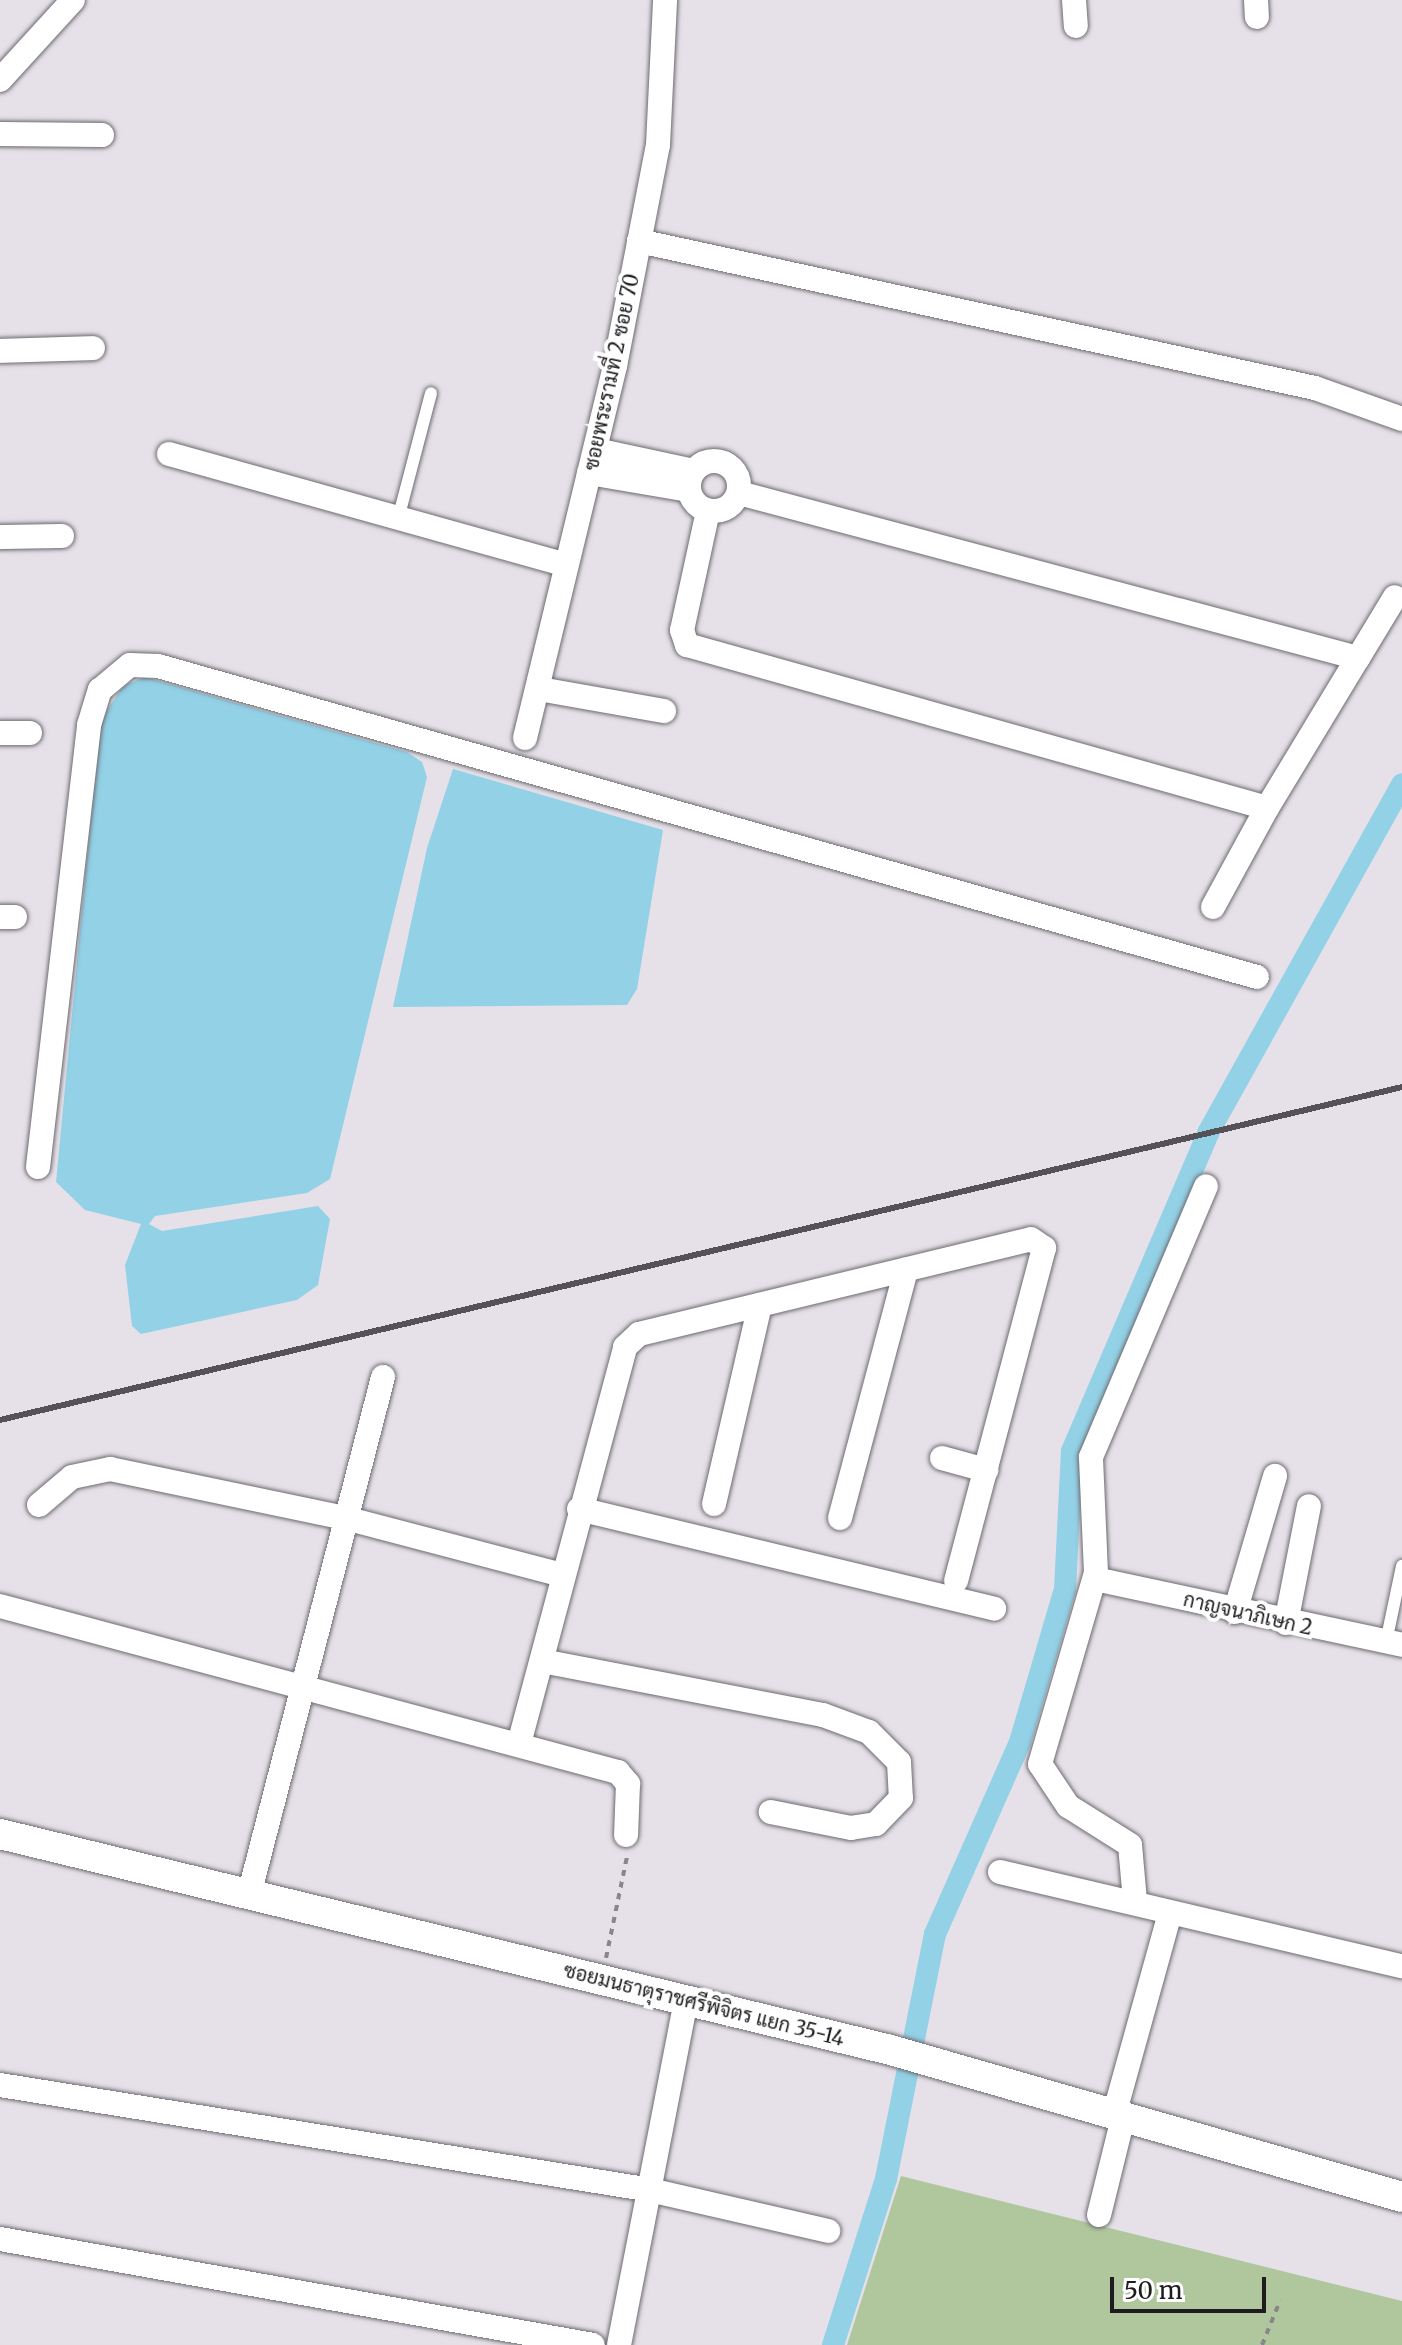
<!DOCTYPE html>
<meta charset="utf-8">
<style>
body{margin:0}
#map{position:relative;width:1402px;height:2345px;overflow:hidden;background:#e6e1e9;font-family:Merriweather,Sarabun,serif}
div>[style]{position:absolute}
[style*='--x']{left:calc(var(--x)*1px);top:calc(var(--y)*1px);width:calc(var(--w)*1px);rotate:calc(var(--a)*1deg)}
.green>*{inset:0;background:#b0c79e}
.water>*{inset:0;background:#93d1e6}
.canal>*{height:22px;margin:-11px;padding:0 11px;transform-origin:11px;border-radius:11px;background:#93d1e6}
.path>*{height:4px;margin-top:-2px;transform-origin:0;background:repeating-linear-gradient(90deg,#89858b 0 6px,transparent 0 12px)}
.roads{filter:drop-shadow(0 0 2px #6e6a71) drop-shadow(0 0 2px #6e6a71)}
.service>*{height:12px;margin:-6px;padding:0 6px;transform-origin:6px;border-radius:6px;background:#fff}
.minor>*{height:24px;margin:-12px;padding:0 12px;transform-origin:12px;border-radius:12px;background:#fff}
.minor>.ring{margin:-12px;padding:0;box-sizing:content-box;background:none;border:24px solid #fff;border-radius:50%}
.tertiary>*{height:30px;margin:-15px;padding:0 15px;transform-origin:15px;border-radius:15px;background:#fff}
.rail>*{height:6px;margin:-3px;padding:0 3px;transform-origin:3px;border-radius:3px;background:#555257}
span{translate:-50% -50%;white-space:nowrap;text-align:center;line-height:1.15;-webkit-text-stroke:8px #fff;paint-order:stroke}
.street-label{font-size:20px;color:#1e1c1f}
.scale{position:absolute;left:1110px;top:2277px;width:156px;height:36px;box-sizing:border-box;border:4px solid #1e1c1f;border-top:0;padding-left:10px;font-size:24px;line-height:28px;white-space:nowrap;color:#1e1c1f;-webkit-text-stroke:6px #fff;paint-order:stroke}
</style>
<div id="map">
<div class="green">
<i style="clip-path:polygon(901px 2176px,1402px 2301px,1402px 2345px,847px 2345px)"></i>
</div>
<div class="water">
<i style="clip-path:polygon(145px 677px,407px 752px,422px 762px,427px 777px,330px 1179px,307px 1193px,155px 1216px,149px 1224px,162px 1231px,318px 1206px,330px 1219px,318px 1285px,297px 1300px,141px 1334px,132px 1326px,125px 1265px,141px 1224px,85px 1210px,56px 1182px,100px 721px,123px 686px)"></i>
<i style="clip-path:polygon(453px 769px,663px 830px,637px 989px,627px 1005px,393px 1007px,427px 848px)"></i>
</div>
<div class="canal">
<i style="--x:833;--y:2345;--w:174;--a:-72.3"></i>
<i style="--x:886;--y:2179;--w:250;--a:-78.7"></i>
<i style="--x:935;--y:1934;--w:210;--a:-66.1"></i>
<i style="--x:1020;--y:1742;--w:159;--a:-73.6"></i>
<i style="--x:1065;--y:1589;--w:138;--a:-87.1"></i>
<i style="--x:1072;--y:1451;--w:346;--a:-66.8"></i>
<i style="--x:1208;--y:1133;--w:399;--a:-60.9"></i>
</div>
<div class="path">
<i style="--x:606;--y:1958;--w:103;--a:-78.3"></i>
<i style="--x:1262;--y:2345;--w:48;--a:-67.8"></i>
</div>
<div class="roads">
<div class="service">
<i style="--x:398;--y:519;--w:130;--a:-75.3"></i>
<i style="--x:1386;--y:1642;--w:78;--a:-78.1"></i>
</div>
<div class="minor">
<i style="--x:1074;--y:0;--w:26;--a:86"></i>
<i style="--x:1256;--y:0;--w:17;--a:87"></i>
<i style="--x:0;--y:80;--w:108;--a:-47.6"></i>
<i style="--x:0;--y:134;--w:102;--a:0.6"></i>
<i style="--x:639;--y:241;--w:692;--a:12.27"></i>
<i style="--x:1315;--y:388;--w:92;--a:19.6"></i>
<i style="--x:0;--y:351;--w:93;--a:-1.8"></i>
<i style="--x:596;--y:450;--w:100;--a:12.1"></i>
<i style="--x:169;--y:454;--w:412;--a:15.6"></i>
<i class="ring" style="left:689px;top:461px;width:26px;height:26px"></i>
<i style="--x:589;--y:473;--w:101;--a:9.6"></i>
<i style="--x:708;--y:511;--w:122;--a:102.3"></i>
<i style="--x:682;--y:630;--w:16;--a:72"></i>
<i style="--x:687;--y:645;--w:602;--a:15.7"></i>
<i style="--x:1267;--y:808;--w:175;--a:-58.8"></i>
<i style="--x:1358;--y:658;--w:641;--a:-165.07"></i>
<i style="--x:0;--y:537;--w:62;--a:-0.9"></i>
<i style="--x:1358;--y:658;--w:71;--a:-58.8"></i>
<i style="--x:539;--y:689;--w:127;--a:10"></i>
<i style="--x:0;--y:733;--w:30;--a:0"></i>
<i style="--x:525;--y:738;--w:383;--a:-76.4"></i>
<i style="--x:615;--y:366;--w:225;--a:-79"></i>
<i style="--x:658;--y:145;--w:145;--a:-87.2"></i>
<i style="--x:1213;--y:907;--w:113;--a:-61.4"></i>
<i style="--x:0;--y:917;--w:15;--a:0"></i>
<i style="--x:38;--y:1167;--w:445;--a:-83.4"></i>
<i style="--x:89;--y:725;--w:37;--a:-73"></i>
<i style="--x:100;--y:690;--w:39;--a:-40"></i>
<i style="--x:130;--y:665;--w:28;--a:2"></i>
<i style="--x:158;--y:666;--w:1142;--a:15.8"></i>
<i style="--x:942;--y:1458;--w:46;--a:15.3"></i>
<i style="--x:714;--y:1504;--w:204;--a:-77"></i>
<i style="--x:39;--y:1505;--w:43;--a:-40.3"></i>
<i style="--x:72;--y:1477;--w:39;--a:-12"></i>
<i style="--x:110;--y:1469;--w:240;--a:11.8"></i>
<i style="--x:345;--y:1518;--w:224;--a:14.7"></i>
<i style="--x:579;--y:1509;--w:427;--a:13.5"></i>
<i style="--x:840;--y:1518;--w:257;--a:-75.1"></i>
<i style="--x:1095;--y:1579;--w:314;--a:12.1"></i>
<i style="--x:0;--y:1606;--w:640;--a:15.04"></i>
<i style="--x:618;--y:1772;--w:16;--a:50"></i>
<i style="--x:628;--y:1784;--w:51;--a:92.2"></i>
<i style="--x:1235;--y:1612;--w:142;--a:-73.6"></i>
<i style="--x:1286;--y:1623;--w:119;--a:-78.9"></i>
<i style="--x:542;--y:1661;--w:286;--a:10.9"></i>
<i style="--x:823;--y:1715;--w:49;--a:20.3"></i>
<i style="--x:869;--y:1732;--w:42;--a:45"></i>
<i style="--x:899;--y:1762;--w:36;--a:87"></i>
<i style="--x:901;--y:1798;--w:36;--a:134"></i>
<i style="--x:876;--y:1824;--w:25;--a:171"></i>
<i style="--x:851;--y:1828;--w:82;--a:-168.7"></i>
<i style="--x:520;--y:1740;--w:407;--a:-75"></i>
<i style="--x:625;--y:1347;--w:19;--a:-43"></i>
<i style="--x:639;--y:1334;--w:403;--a:-13.6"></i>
<i style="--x:1031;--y:1239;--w:16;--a:35"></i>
<i style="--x:1044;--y:1248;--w:344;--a:104.8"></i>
<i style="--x:1000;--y:1872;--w:413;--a:13.2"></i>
<i style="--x:250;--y:1891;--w:531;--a:-75.49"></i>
<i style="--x:1135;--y:1901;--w:56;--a:-95.1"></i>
<i style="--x:1130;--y:1845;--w:73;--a:-147.8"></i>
<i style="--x:1068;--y:1806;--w:50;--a:-123.7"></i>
<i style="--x:1040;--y:1764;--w:199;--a:-73.7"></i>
<i style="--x:1096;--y:1573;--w:116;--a:-92.5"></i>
<i style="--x:1091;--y:1457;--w:294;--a:-67"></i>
<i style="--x:0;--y:2085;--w:653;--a:9.16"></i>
<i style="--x:645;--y:2189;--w:188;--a:12.9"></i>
<i style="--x:1114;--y:2115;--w:210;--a:-74.5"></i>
<i style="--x:1099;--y:2215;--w:100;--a:-76.1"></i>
<i style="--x:0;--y:2239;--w:602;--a:10.13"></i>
<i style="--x:619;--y:2345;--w:351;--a:-79"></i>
</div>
<div class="tertiary">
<i style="--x:0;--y:1834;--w:913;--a:13.63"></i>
<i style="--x:887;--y:2049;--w:536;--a:16.03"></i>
</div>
</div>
<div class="rail">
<i style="--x:0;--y:1420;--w:1441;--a:-13.36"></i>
</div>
<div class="street-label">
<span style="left:611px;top:372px;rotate:-78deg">ซอยพระรามที่ 2 ซอย 70</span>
<span style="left:1248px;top:1613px;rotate:13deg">กาญจนาภิเษก 2</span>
<span style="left:704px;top:2004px;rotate:14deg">ซอยมนธาตุราชศรีพิจิตร แยก 35-14</span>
</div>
<div class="scale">50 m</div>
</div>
